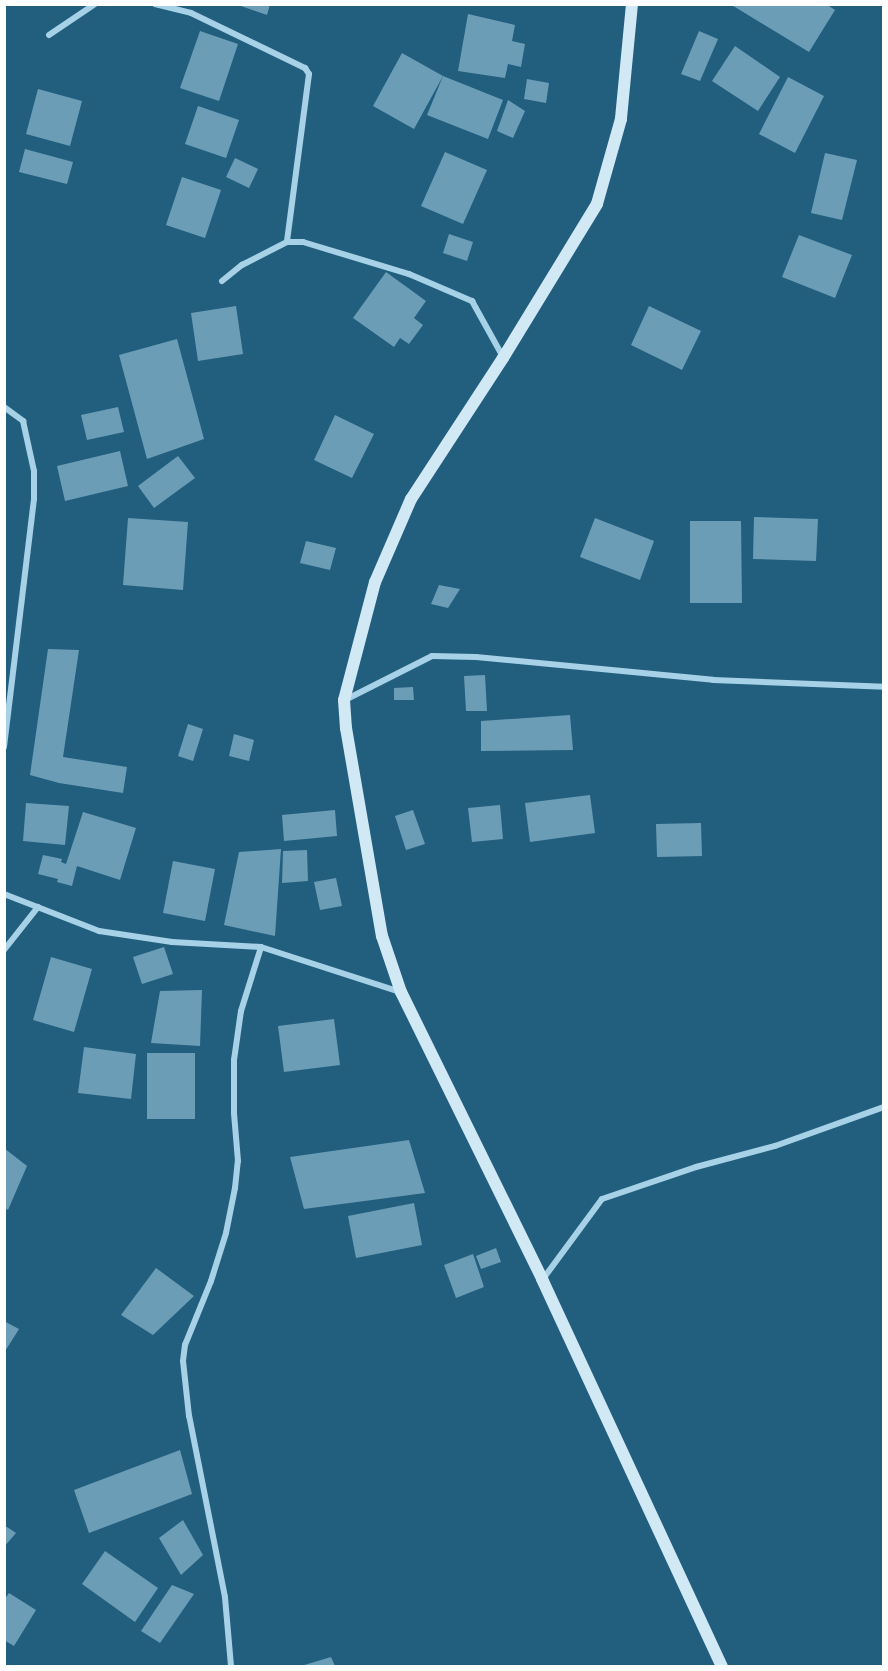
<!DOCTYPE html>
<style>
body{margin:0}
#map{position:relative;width:888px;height:1671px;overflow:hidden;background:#225e7e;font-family:Jost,sans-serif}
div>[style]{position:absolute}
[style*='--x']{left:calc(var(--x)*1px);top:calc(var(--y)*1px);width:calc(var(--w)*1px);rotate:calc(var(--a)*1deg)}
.building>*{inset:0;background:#6b9db7}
.street>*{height:6px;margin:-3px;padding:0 3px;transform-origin:3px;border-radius:3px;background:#a7d1e6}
.secondary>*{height:12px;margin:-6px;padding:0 6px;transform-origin:6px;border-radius:6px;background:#d1e8f5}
span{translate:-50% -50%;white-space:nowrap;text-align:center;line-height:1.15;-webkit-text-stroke:6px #225e7e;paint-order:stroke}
.frame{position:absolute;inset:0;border:6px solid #fff;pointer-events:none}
</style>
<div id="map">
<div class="building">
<i style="clip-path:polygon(235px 4px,270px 4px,267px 15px)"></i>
<i style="clip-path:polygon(730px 4px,826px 4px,835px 10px,809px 52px)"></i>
<i style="clip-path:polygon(468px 14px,515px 25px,512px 41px,525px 44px,521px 67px,508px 64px,505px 78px,458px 71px)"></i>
<i style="clip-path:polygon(200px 31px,238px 44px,219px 101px,180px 88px)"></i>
<i style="clip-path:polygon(699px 31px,718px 39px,700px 81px,681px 74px)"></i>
<i style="clip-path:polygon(735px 46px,780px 77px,758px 111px,712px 81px)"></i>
<i style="clip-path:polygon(402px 53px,443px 76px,414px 129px,373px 106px)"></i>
<i style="clip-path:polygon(443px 76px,503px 100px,488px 139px,427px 115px)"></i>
<i style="clip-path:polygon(788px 77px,824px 96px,795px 153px,759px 134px)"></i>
<i style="clip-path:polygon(527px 79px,549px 83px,546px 103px,524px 99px)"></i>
<i style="clip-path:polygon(38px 89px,82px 101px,70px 146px,26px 134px)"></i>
<i style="clip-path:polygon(508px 100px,525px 111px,513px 138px,497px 131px)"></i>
<i style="clip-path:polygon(198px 106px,239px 120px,226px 158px,185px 144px)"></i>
<i style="clip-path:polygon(25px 149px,73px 162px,67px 184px,19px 172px)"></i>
<i style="clip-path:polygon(445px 152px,487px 170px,463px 224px,421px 206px)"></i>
<i style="clip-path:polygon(825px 153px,857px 160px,842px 220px,811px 213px)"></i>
<i style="clip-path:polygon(235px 158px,258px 169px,249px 188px,226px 177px)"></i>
<i style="clip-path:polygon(182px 177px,221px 190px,205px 238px,166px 225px)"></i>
<i style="clip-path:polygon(449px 234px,473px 242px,467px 261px,443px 253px)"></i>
<i style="clip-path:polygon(799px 235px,852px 255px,835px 298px,782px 277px)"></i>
<i style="clip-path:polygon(386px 272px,426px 301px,414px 318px,423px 325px,409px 344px,400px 338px,394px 347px,353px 318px)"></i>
<i style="clip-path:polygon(236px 306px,243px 354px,198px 361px,191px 313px)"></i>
<i style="clip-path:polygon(649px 306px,701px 331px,682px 370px,631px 345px)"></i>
<i style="clip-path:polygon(177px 339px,204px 439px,147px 459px,119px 355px)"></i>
<i style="clip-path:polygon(118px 407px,124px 432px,87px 440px,81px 415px)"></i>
<i style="clip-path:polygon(335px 415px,374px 434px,352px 478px,314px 460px)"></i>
<i style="clip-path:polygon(120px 451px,128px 486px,65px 501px,57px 466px)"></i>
<i style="clip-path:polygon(178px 456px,195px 478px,154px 508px,138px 486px)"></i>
<i style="clip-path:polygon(754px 517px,818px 519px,816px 561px,753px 559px)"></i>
<i style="clip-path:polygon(128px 518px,188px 522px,183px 590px,123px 585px)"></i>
<i style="clip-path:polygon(595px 518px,654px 541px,640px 580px,580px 557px)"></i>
<i style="clip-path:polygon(690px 521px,741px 521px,742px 603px,690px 603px)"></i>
<i style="clip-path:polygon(306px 541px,336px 548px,330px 570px,300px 563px)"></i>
<i style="clip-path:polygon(439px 585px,460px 589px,448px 608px,431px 604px)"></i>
<i style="clip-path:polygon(48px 649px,79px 650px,63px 757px,127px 767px,123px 793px,59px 783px,30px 775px)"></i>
<i style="clip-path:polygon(485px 675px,487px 711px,466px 711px,464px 676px)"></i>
<i style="clip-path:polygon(413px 687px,414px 700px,394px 700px,394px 688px)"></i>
<i style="clip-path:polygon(570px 715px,573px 750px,481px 751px,481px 721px)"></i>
<i style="clip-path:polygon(188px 724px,203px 729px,193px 761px,178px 756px)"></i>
<i style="clip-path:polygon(234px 734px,254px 740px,249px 761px,229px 756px)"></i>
<i style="clip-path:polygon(590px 795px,595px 833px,530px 842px,525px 803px)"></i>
<i style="clip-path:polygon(26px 803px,69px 806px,65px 845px,23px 841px)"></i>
<i style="clip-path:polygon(500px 805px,503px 839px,472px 842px,468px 808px)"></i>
<i style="clip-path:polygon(335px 810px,337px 836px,284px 841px,282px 815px)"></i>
<i style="clip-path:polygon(413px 810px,425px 844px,406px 850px,395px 816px)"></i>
<i style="clip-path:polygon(83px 812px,136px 828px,120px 880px,77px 866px,72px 886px,57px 882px,58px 879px,38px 874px,43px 855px,62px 859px,61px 862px,66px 864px)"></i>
<i style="clip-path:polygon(701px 823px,702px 856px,657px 857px,656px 824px)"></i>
<i style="clip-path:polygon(281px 849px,275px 936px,224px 925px,239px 852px)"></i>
<i style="clip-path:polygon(307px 850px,308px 881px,282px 883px,283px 851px)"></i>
<i style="clip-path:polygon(173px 861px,215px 869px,205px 921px,163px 913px)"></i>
<i style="clip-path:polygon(336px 878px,342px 906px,320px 910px,314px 882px)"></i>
<i style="clip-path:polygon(164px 947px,173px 974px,142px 984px,133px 957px)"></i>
<i style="clip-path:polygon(51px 957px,92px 969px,74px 1032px,33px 1020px)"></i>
<i style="clip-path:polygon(202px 990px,200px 1046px,151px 1043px,160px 991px)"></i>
<i style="clip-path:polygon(334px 1019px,340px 1065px,284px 1072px,278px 1026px)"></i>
<i style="clip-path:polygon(84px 1047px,136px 1054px,131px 1099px,78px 1093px)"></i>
<i style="clip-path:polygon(147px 1053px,195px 1053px,195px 1119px,147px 1119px)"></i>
<i style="clip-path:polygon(409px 1140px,425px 1193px,304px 1209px,290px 1157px)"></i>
<i style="clip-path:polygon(4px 1148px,27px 1166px,8px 1210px,4px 1208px)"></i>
<i style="clip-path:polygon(414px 1203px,422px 1245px,356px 1258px,348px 1216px)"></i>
<i style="clip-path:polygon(496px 1248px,501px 1262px,481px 1269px,476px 1256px)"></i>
<i style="clip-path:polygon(473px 1254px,484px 1287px,456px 1298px,444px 1265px)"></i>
<i style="clip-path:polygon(156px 1268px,194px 1296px,153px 1335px,121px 1315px)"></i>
<i style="clip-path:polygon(4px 1321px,19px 1329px,4px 1353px)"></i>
<i style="clip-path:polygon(180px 1450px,192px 1494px,89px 1533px,74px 1490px)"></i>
<i style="clip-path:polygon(183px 1520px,203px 1555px,181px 1575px,159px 1538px)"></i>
<i style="clip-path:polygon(4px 1525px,16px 1533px,4px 1547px)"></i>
<i style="clip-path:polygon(105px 1551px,158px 1588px,135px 1622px,82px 1584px)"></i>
<i style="clip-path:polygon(172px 1585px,194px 1594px,160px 1643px,141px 1631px)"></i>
<i style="clip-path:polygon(9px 1593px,36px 1610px,14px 1646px,4px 1640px,4px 1600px)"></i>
<i style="clip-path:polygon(331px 1657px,335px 1666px,301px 1666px)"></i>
</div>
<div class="street">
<i style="--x:155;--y:4;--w:37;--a:14"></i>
<i style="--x:191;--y:13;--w:127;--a:25.8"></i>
<i style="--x:305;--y:68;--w:7;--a:56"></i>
<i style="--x:309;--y:74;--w:169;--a:97.5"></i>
<i style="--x:49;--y:35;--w:55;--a:-34"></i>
<i style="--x:222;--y:281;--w:26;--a:-39"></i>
<i style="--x:242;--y:265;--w:51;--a:-27.1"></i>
<i style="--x:287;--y:242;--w:16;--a:0"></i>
<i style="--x:303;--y:242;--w:111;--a:16.8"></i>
<i style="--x:409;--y:274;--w:69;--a:23.2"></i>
<i style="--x:472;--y:301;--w:64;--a:61"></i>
<i style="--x:4;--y:407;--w:24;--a:36"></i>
<i style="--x:23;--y:421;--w:51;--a:77.6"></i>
<i style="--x:34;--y:471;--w:28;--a:90"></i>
<i style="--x:34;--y:499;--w:250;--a:96.9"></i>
<i style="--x:345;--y:700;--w:97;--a:-26.8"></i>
<i style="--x:432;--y:656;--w:44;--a:1.3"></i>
<i style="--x:476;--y:657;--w:238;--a:5.5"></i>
<i style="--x:713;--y:680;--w:171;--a:2.3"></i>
<i style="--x:4;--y:894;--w:102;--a:21.3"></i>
<i style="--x:99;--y:931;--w:74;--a:8.6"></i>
<i style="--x:172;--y:942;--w:89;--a:3.2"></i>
<i style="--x:261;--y:947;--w:146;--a:17.9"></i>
<i style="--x:4;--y:950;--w:55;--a:-51.7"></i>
<i style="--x:543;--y:1279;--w:99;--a:-53.6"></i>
<i style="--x:602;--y:1199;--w:99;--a:-18.8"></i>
<i style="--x:696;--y:1167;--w:82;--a:-14.9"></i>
<i style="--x:775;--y:1146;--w:116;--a:-19.7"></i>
<i style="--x:231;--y:1666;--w:69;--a:-95"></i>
<i style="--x:225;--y:1597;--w:185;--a:-101.2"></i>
<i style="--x:189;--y:1416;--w:55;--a:-96.2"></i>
<i style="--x:183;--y:1361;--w:16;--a:-83"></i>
<i style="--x:185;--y:1345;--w:69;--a:-67.9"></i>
<i style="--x:211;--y:1281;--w:50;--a:-72.6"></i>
<i style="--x:226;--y:1233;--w:46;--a:-78.7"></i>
<i style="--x:235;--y:1188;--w:27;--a:-84"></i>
<i style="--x:238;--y:1161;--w:48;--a:-94.8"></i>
<i style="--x:234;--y:1113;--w:53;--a:-90"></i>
<i style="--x:234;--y:1060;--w:49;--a:-81.9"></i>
<i style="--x:241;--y:1011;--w:67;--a:-72.6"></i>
</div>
<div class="secondary">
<i style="--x:632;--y:4;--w:116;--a:95.5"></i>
<i style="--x:621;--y:119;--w:88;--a:105.8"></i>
<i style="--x:597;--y:204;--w:180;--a:121.4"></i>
<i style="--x:503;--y:358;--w:168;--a:123.1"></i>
<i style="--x:411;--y:499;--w:90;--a:113.4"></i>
<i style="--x:375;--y:582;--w:122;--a:104.7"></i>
<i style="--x:344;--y:700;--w:28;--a:86"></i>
<i style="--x:346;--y:728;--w:211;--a:80.2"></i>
<i style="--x:382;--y:936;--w:59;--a:71.3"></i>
<i style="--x:401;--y:992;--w:320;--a:63.8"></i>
<i style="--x:542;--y:1279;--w:427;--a:65.1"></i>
</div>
<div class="frame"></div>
</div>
